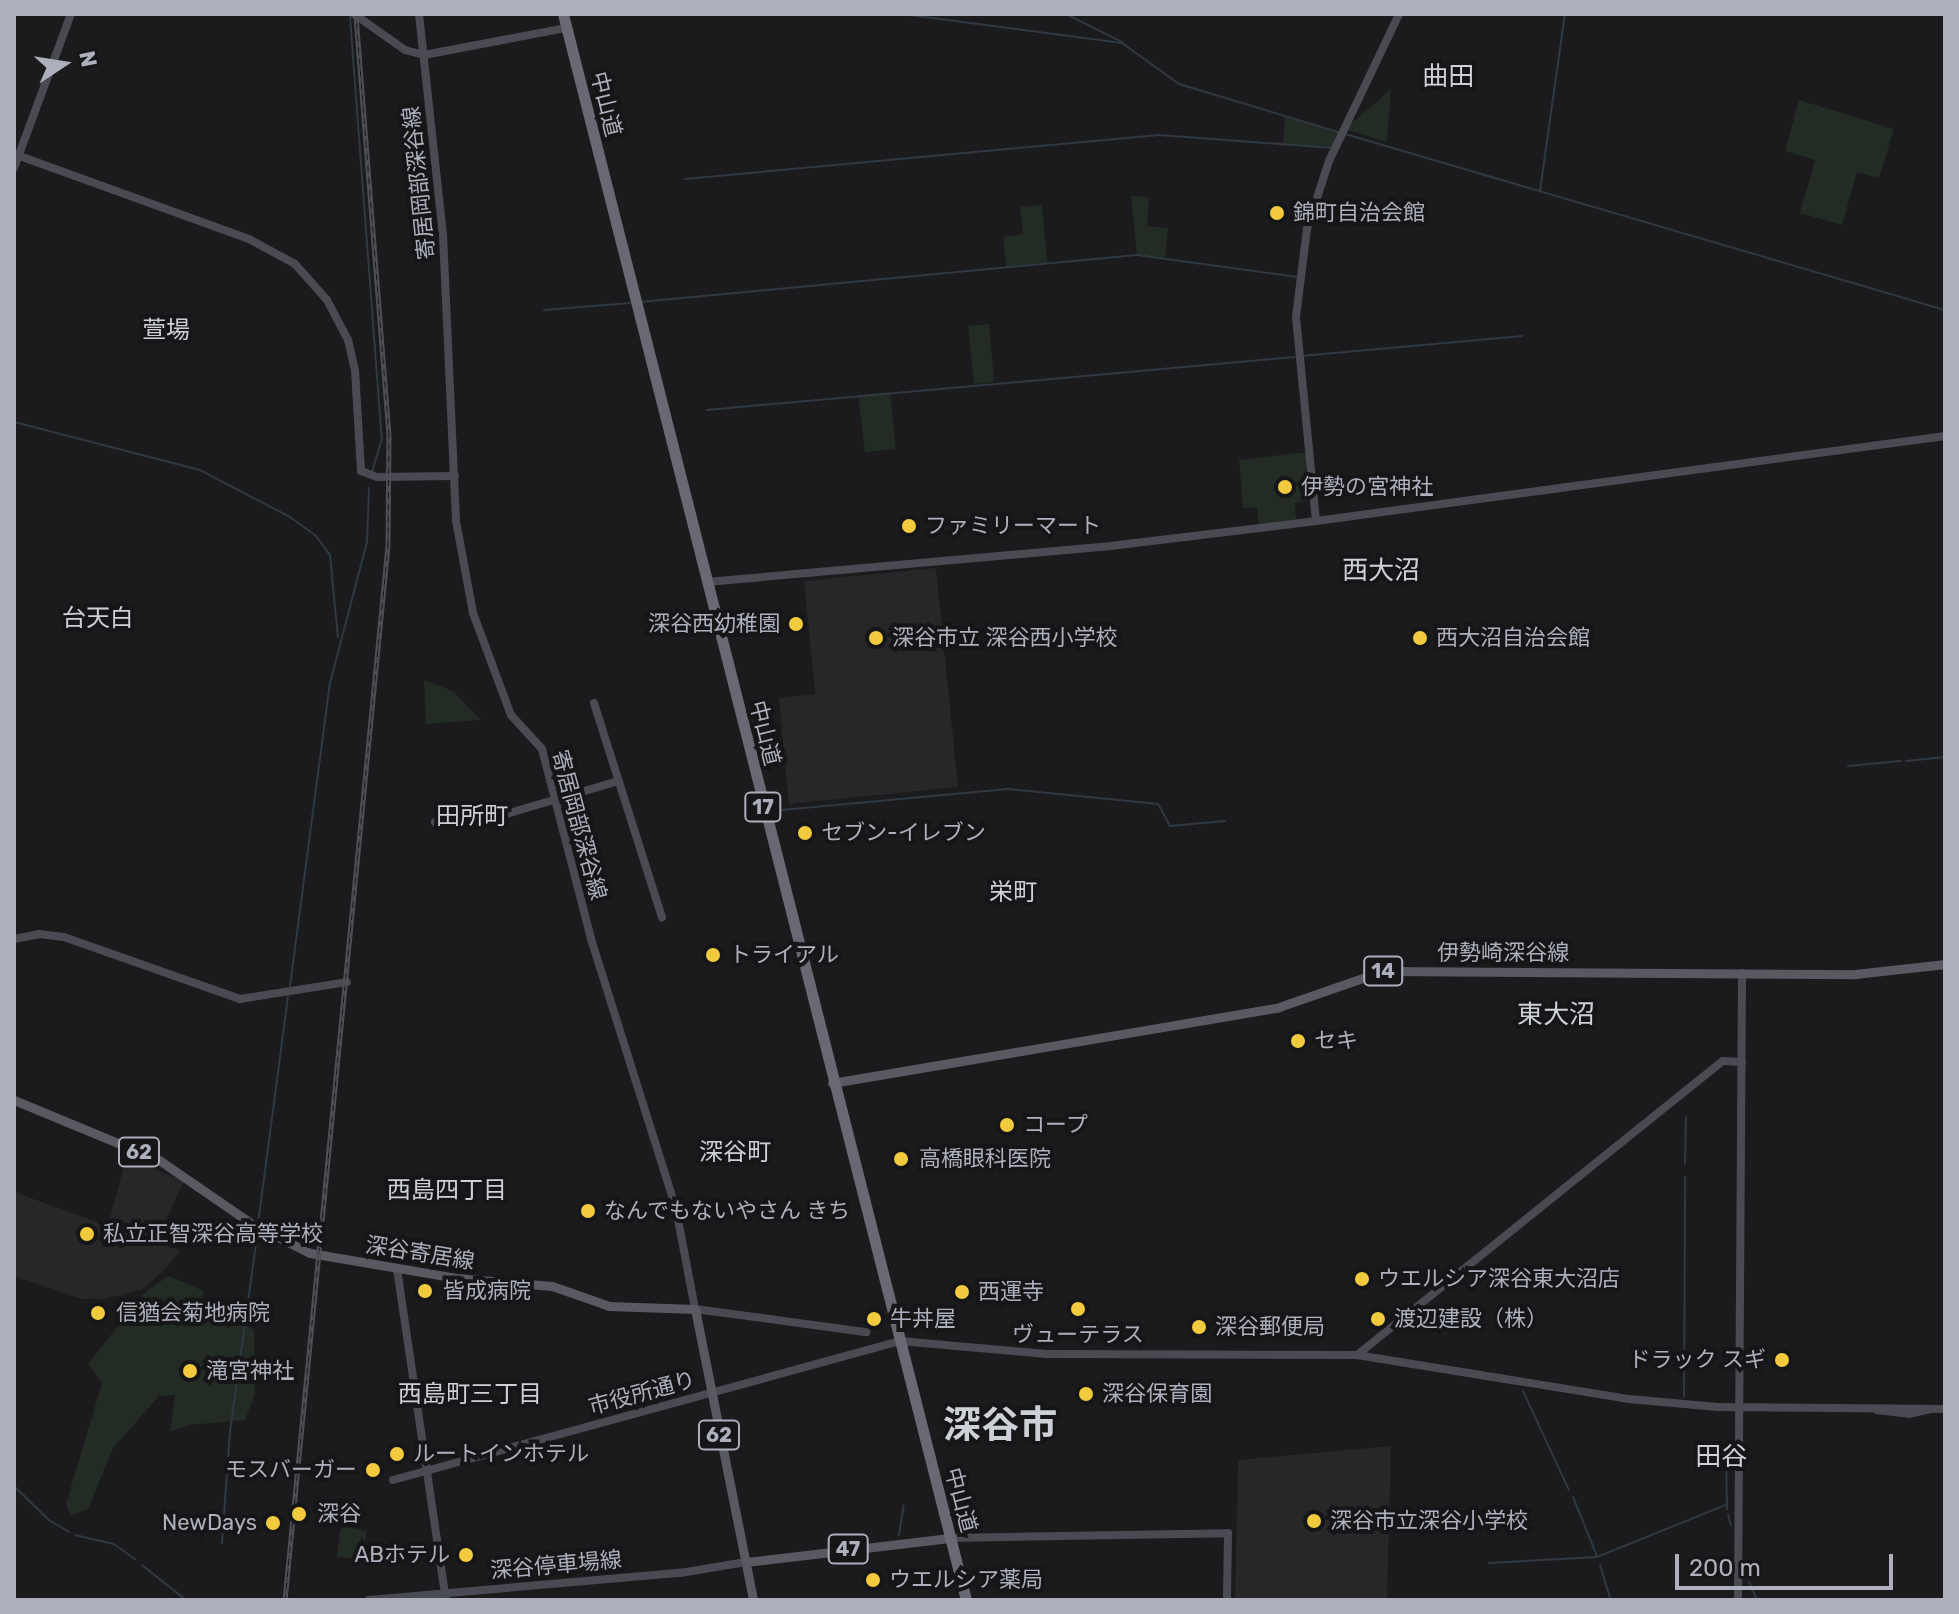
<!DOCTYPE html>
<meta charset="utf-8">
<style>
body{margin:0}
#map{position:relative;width:1959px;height:1614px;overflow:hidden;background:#1b1b1d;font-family:Rubik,"Noto Sans JP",sans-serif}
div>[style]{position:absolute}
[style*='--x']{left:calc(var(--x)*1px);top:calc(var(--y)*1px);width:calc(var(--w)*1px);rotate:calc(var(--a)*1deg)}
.built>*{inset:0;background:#27272a}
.green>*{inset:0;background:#222b24}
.stream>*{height:2px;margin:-1px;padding:0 1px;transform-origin:1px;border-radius:1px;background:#303841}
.secondary>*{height:8px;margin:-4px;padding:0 4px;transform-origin:4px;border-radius:4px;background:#4a4b52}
.primary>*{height:9px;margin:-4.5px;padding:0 4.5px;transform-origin:4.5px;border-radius:4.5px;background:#585961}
.highway>*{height:11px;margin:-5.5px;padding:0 5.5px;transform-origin:5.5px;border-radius:5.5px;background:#686973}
.rail>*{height:5px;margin-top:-2.5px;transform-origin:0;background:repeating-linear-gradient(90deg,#161618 0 6px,#4f5057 0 12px);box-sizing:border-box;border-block:2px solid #4f5057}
.dots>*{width:22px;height:22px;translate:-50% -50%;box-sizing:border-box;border:4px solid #161618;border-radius:50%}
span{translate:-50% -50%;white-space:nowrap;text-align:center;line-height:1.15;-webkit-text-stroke:8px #161618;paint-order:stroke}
.shield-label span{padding:2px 6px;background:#161618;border:2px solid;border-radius:6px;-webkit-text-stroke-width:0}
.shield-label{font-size:20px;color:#adb0bc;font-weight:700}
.street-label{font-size:22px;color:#adb0bc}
.poi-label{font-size:22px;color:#adb0bc}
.left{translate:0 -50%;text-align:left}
.right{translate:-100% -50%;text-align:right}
.neighbourhood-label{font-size:24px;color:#ced0d8}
.quarter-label{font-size:26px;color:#ced0d8}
.town-label{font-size:38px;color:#ced0d8;font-weight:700}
.frame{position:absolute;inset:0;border:16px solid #adb0bc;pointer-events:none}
.north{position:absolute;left:24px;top:24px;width:80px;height:80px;-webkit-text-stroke:6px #161618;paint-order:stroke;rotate:78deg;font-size:22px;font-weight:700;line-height:32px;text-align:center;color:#adb0bc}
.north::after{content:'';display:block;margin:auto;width:28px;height:36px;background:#adb0bc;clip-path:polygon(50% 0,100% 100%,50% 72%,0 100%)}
.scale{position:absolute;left:1675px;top:1554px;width:218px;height:36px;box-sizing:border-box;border:4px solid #adb0bc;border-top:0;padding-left:10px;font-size:24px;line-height:28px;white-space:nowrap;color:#adb0bc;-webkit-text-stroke:6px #161618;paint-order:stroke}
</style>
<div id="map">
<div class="built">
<i style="clip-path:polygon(936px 568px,958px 787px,789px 804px,779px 698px,815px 694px,804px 581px)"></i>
<i style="clip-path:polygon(126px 1158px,184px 1181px,156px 1241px,180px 1251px,167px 1267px,143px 1289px,104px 1299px,82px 1299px,14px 1276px,14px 1192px,108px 1226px)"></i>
<i style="clip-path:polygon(1391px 1446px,1387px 1600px,1235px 1600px,1238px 1460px)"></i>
</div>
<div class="green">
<i style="clip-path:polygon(1391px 89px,1387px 142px,1345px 129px)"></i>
<i style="clip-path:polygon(1799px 100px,1894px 129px,1879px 178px,1857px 172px,1842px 225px,1800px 213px,1815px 160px,1785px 151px)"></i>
<i style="clip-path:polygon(1285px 116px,1343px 133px,1335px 148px,1283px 144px)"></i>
<i style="clip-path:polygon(1131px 196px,1149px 197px,1147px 226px,1168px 228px,1165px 259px,1137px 255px)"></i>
<i style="clip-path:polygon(1042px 205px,1047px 263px,1006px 267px,1003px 237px,1023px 234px,1020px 207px)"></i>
<i style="clip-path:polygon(989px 324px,994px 382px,974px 384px,968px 326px)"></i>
<i style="clip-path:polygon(890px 392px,896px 449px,865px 452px,858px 395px)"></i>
<i style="clip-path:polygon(1307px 452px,1313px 500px,1295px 503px,1296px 524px,1259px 528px,1257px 507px,1243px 508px,1239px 460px)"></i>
<i style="clip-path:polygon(424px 680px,453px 691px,481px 720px,426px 724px)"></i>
<i style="clip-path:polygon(168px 1276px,204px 1291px,197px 1310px,233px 1318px,254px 1330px,255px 1394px,245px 1420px,189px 1425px,170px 1432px,175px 1395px,159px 1396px,113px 1448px,88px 1509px,70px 1516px,66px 1503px,102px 1383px,88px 1364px,142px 1295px)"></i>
<i style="clip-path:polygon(345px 1527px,367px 1531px,361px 1559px,337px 1557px,340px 1530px)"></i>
</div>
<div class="stream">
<i style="--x:902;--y:14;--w:222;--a:7.5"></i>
<i style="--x:1122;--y:43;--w:70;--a:35.7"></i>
<i style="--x:1179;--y:84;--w:166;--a:16.8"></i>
<i style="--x:1066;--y:14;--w:63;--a:26.6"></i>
<i style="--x:350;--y:17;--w:423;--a:85.7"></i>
<i style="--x:382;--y:439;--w:34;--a:107"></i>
<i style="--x:1345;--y:134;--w:625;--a:16.35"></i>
<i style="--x:685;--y:179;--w:476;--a:-5.3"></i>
<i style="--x:1159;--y:135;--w:174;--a:4.3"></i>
<i style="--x:1540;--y:191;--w:179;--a:-82"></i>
<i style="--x:640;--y:302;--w:499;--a:-5.4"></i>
<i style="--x:1137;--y:255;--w:162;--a:7.8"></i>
<i style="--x:544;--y:310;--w:86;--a:-4.7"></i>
<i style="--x:1301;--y:356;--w:222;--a:-5.2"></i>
<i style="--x:707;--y:410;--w:590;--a:-5.15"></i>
<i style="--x:14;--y:422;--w:192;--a:14.5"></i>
<i style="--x:200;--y:470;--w:102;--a:27.6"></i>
<i style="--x:290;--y:517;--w:32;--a:36"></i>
<i style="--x:316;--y:536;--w:24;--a:54"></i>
<i style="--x:330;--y:555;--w:83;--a:84.5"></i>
<i style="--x:1906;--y:761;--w:39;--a:-6"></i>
<i style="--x:1848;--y:766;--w:53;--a:-5.4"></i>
<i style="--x:771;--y:811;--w:238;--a:-5.3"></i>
<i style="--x:1008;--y:789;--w:151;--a:5.7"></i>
<i style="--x:1158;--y:804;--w:25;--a:61"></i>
<i style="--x:1170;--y:826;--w:55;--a:-5.2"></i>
<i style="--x:290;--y:986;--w:306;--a:-82.5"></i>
<i style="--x:330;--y:683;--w:146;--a:-75.3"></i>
<i style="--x:367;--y:542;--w:54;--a:-87.9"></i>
<i style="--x:1685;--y:1164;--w:47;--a:-88.8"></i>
<i style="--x:258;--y:1224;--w:230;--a:-82.5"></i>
<i style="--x:1523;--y:1391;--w:109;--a:65.1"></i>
<i style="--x:1684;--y:1397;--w:220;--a:-89.7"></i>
<i style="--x:1726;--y:1456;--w:53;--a:88.9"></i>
<i style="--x:14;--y:1486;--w:49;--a:44.2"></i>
<i style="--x:49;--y:1520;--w:23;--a:31"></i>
<i style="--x:1573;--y:1497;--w:64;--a:67.9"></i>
<i style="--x:1728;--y:1514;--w:12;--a:76"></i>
<i style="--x:75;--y:1535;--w:40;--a:13"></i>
<i style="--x:114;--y:1544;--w:26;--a:36"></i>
<i style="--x:899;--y:1535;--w:30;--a:-81"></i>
<i style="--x:222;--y:1543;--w:112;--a:-85.9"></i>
<i style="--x:230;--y:1431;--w:203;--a:-82.1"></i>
<i style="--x:1489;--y:1563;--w:108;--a:-3.2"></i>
<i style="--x:1597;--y:1557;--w:139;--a:-22"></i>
<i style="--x:142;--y:1565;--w:56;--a:38.5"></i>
<i style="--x:1600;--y:1565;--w:37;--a:73"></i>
<i style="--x:1749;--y:1582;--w:20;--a:66"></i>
</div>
<div class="secondary">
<i style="--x:354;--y:14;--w:62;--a:35.2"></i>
<i style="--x:405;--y:50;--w:20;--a:15"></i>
<i style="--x:424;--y:55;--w:145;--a:-10.8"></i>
<i style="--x:419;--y:14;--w:222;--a:83.8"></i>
<i style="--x:443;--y:235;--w:286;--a:87.4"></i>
<i style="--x:456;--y:521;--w:94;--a:79.5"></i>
<i style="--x:473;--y:613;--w:109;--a:69.6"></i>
<i style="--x:511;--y:715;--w:46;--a:47.6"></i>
<i style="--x:542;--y:749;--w:196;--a:75.5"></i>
<i style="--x:591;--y:939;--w:283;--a:72.5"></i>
<i style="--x:676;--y:1209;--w:102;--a:79.2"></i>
<i style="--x:695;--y:1309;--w:173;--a:7.7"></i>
<i style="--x:14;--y:154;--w:250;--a:19.9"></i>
<i style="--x:249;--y:239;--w:52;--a:28.5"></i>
<i style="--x:295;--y:264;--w:48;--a:48.4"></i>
<i style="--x:327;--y:300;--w:45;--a:62.3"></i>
<i style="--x:348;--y:340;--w:31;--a:77"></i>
<i style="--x:355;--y:370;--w:101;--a:86.6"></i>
<i style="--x:361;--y:471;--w:17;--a:21"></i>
<i style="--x:377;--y:477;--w:78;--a:-0.7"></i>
<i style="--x:14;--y:168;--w:164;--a:-69.7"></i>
<i style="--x:1316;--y:521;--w:635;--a:-7.7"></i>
<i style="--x:707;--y:582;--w:397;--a:-5.1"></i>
<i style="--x:1102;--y:547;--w:216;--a:-6.9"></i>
<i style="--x:1316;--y:521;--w:205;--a:-95.6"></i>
<i style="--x:1296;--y:317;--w:89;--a:-82.9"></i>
<i style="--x:1307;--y:229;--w:71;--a:-72.1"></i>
<i style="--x:1329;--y:161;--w:163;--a:-64.5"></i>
<i style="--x:594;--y:703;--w:225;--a:72.4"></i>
<i style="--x:435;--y:822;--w:64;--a:-5.4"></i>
<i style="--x:499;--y:816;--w:125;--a:-16.3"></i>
<i style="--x:14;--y:939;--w:25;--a:-11"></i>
<i style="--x:39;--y:934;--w:25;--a:7"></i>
<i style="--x:64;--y:937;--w:187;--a:19.4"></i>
<i style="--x:240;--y:999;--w:108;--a:-9"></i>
<i style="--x:397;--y:1269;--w:335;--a:81.6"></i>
<i style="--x:1357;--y:1355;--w:469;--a:-38.8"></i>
<i style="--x:1723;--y:1061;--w:19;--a:3"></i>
<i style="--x:1877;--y:1410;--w:32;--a:7"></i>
<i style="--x:1909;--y:1414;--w:22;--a:-13"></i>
<i style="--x:393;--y:1480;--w:526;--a:-15.33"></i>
<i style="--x:900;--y:1341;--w:147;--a:5.1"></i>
<i style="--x:1046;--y:1354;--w:311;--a:0.2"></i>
<i style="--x:1357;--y:1355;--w:276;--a:9.2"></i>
<i style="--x:1629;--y:1399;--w:89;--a:5.1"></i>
<i style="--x:1718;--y:1407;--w:227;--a:0.5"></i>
<i style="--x:950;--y:1538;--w:278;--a:-1"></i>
<i style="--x:1228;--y:1533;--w:67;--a:90.9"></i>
<i style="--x:369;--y:1600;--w:312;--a:-5"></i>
<i style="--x:680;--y:1573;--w:67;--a:-9.5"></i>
<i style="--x:1738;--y:1600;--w:627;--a:-89.63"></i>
</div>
<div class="primary">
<i style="--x:832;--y:1083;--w:453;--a:-9.6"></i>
<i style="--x:1279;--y:1007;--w:110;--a:-19.1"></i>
<i style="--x:1383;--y:971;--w:472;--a:0.4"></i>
<i style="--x:1855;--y:974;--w:91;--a:-6.3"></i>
<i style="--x:14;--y:1100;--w:157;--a:22.5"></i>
<i style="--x:159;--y:1160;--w:113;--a:34.5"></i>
<i style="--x:252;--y:1224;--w:65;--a:26.6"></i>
<i style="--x:310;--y:1253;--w:148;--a:9.7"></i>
<i style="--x:456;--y:1278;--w:96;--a:4.8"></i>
<i style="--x:552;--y:1286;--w:60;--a:19.3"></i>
<i style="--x:609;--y:1306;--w:86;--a:2"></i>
<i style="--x:695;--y:1309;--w:297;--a:78.7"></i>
<i style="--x:746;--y:1562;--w:205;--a:-6.7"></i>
</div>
<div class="highway">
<i style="--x:563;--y:14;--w:1636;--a:75.74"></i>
</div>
<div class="rail">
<i style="--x:285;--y:1600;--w:1060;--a:-84.42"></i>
<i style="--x:388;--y:545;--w:110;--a:-89.5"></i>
<i style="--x:389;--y:435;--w:422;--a:-94.5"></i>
</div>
<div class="dots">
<i style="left:1277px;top:213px;background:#f1ca3e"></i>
<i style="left:1285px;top:487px;background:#f1ca3e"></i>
<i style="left:909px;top:526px;background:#f1ca3e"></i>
<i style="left:796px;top:624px;background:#f1ca3e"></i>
<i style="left:876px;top:638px;background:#f1ca3e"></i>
<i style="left:1420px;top:638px;background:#f1ca3e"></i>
<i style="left:805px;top:833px;background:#f1ca3e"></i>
<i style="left:713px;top:955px;background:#f1ca3e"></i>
<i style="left:1298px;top:1041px;background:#f1ca3e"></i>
<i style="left:1007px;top:1125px;background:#f1ca3e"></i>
<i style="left:901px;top:1159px;background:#f1ca3e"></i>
<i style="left:588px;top:1211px;background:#f1ca3e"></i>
<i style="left:87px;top:1234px;background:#f1ca3e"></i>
<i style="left:1362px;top:1279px;background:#f1ca3e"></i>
<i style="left:425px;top:1291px;background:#f1ca3e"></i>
<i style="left:962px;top:1292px;background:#f1ca3e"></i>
<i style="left:1078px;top:1309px;background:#f1ca3e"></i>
<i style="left:98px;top:1313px;background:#f1ca3e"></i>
<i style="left:874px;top:1319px;background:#f1ca3e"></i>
<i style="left:1378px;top:1319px;background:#f1ca3e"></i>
<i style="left:1199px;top:1327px;background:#f1ca3e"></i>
<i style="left:1782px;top:1360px;background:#f1ca3e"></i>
<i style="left:190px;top:1371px;background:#f1ca3e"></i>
<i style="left:1086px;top:1394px;background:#f1ca3e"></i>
<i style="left:397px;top:1454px;background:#f1ca3e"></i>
<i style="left:373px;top:1470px;background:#f1ca3e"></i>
<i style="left:299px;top:1514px;background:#f1ca3e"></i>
<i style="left:1314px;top:1521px;background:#f1ca3e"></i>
<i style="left:273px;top:1523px;background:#f1ca3e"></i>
<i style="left:466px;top:1555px;background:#f1ca3e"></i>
<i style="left:873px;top:1580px;background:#f1ca3e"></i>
</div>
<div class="shield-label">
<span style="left:763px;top:807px">17</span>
<span style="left:1383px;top:971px">14</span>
<span style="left:139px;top:1152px">62</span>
<span style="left:719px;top:1435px">62</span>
<span style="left:848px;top:1549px">47</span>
</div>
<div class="street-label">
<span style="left:606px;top:104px;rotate:76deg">中山道</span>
<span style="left:419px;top:183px;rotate:-96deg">寄居岡部深谷線</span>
<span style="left:765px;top:733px;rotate:76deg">中山道</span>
<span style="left:579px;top:825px;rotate:75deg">寄居岡部深谷線</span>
<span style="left:1503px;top:953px">伊勢崎深谷線</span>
<span style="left:420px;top:1253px;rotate:9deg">深谷寄居線</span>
<span style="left:642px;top:1393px;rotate:-15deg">市役所通り</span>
<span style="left:961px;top:1500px;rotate:75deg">中山道</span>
<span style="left:556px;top:1565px;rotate:-5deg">深谷停車場線</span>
</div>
<div class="poi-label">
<span class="left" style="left:1293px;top:213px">錦町自治会館</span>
<span class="left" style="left:1301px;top:487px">伊勢の宮神社</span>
<span class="left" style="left:925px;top:526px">ファミリーマート</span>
<span class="right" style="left:780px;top:624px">深谷西幼稚園</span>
<span class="left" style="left:892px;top:638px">深谷市立 深谷西小学校</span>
<span class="left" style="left:1436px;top:638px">西大沼自治会館</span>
<span class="left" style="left:821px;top:833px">セブン-イレブン</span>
<span class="left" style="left:729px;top:955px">トライアル</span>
<span class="left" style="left:1314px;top:1041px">セキ</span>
<span class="left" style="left:1023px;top:1125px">コープ</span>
<span class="left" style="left:919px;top:1159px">高橋眼科医院</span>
<span class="left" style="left:604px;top:1211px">なんでもないやさん きち</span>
<span class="left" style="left:103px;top:1234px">私立正智深谷高等学校</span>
<span class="left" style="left:1378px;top:1279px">ウエルシア深谷東大沼店</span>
<span class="left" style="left:443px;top:1291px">皆成病院</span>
<span class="left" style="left:978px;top:1292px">西運寺</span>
<span class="left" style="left:116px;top:1313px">信猶会菊地病院</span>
<span class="left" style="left:890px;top:1319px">牛丼屋</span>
<span class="left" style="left:1394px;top:1319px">渡辺建設（株）</span>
<span class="left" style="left:1215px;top:1327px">深谷郵便局</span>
<span style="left:1078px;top:1335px">ヴューテラス</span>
<span class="right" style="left:1766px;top:1360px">ドラック スギ</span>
<span class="left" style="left:206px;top:1371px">滝宮神社</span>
<span class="left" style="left:1102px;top:1394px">深谷保育園</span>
<span class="left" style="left:413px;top:1454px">ルートインホテル</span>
<span class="right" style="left:357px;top:1470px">モスバーガー</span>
<span class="left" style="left:317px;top:1514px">深谷</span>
<span class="left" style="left:1330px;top:1521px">深谷市立深谷小学校</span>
<span class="right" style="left:257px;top:1523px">NewDays</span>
<span class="right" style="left:450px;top:1555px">ABホテル</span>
<span class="left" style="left:889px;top:1580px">ウエルシア薬局</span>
</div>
<div class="neighbourhood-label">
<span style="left:166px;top:331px">萱場</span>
<span style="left:98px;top:619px">台天白</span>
<span style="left:472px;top:817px">田所町</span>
<span style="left:1013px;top:893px">栄町</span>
<span style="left:735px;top:1153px">深谷町</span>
<span style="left:447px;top:1191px">西島四丁目</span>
<span style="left:470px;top:1395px">西島町三丁目</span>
</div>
<div class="quarter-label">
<span style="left:1448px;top:77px">曲田</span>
<span style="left:1381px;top:571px">西大沼</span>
<span style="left:1556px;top:1015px">東大沼</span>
<span style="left:1721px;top:1457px">田谷</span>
</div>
<div class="town-label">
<span style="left:1000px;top:1426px">深谷市</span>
</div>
<div class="frame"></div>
<div class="north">N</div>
<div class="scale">200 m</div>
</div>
